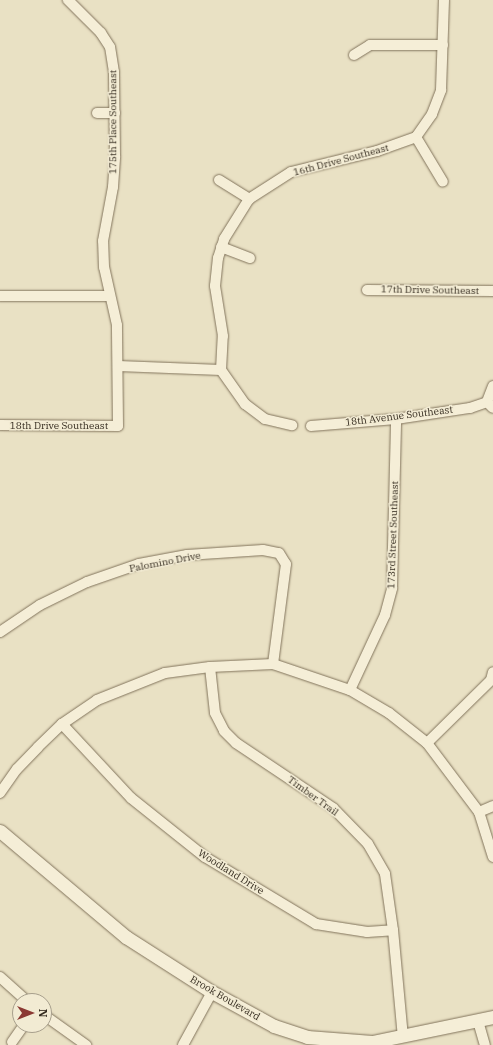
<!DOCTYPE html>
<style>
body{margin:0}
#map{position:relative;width:493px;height:1045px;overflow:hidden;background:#e9e1c4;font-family:"IBM Plex Serif",serif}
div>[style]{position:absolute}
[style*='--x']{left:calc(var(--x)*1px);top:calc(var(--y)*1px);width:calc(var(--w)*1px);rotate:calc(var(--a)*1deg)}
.roads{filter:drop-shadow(0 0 1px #82745c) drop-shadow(0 0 1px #82745c)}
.minor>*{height:10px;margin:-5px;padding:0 5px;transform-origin:5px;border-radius:5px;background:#f5eed7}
.tertiary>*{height:13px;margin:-6.5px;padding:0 6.5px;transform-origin:6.5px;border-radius:6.5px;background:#f5eed7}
span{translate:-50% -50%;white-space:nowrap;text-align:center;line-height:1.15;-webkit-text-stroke:3px #f2ebd3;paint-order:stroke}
.street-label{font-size:10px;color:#342b1f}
.north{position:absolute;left:12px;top:993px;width:40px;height:40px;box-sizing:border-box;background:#f2ebd3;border:1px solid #a69e8b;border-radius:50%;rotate:90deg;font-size:11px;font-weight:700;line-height:16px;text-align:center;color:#342b1f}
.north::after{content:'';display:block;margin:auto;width:14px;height:18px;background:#8b3933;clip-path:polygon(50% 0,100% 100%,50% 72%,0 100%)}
</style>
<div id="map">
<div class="roads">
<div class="minor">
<i style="--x:354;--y:55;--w:19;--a:-32"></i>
<i style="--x:370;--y:45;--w:73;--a:0"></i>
<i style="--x:97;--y:113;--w:18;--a:0"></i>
<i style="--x:416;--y:137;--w:28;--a:-55"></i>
<i style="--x:432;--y:114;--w:26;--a:-69"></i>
<i style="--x:441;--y:90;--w:90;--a:-88.1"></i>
<i style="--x:416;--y:137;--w:52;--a:59"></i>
<i style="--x:219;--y:180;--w:36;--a:32"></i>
<i style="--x:221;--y:247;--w:31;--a:21"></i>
<i style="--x:367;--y:290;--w:126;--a:0.5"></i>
<i style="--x:0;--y:296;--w:110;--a:0"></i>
<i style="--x:118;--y:366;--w:103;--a:2.2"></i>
<i style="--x:221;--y:370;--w:34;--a:-87"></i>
<i style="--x:223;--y:336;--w:51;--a:-99.1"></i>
<i style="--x:215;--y:286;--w:28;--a:-84"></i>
<i style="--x:218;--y:258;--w:20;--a:-72"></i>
<i style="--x:224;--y:239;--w:47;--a:-58"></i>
<i style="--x:249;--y:199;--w:50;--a:-32.7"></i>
<i style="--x:291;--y:172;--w:89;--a:-13.7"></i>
<i style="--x:377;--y:151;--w:41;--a:-19.7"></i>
<i style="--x:221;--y:370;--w:42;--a:54.8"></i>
<i style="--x:245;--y:404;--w:25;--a:37"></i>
<i style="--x:265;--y:419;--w:28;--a:13"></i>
<i style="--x:493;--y:386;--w:17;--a:111"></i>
<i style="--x:487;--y:402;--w:8;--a:45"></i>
<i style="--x:0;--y:425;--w:118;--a:0.5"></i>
<i style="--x:118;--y:426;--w:101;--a:-90.6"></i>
<i style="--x:117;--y:325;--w:59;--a:-102.6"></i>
<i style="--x:104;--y:267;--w:26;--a:-92"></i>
<i style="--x:103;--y:241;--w:55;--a:-79.5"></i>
<i style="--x:113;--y:187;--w:31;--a:-86"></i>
<i style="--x:115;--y:156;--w:84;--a:-90.7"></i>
<i style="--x:114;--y:72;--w:25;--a:-99"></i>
<i style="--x:110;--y:47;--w:17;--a:-123"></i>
<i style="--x:101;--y:33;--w:47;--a:-135"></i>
<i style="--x:311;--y:426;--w:85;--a:-4.7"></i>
<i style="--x:396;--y:419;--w:75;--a:-8.5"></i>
<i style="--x:470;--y:408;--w:18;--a:-19"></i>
<i style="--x:0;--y:632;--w:48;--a:-34"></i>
<i style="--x:40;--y:605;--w:52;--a:-26.1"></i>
<i style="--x:87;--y:582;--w:55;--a:-19.1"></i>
<i style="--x:139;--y:564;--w:49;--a:-10.6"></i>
<i style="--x:187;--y:555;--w:76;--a:-3.8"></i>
<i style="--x:263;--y:550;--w:16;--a:11"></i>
<i style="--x:279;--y:553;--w:13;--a:58"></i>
<i style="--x:286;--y:564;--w:101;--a:97.4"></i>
<i style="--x:210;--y:667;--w:46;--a:83.8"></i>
<i style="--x:215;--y:713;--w:20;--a:63"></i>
<i style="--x:224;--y:731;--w:17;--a:45"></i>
<i style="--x:236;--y:743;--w:117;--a:33.8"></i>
<i style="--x:333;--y:808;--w:50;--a:45.8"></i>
<i style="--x:368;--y:844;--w:34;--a:60"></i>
<i style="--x:385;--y:874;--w:57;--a:81.9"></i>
<i style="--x:393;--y:930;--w:107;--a:84.7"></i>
<i style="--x:350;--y:690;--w:83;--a:-65"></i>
<i style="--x:385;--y:615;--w:28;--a:-75"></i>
<i style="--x:392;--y:588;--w:169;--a:-88.6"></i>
<i style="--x:62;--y:724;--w:101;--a:47"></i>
<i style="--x:131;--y:798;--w:95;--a:38.6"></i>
<i style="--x:205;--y:857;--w:130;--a:31.1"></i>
<i style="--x:316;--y:924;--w:52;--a:8.9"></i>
<i style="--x:367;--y:932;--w:26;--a:-4"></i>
<i style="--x:427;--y:743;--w:90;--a:-44.5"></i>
<i style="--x:491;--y:680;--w:8;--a:-76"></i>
<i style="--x:0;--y:793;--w:29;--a:-55"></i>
<i style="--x:17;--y:769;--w:30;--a:-46"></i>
<i style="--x:38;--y:747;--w:33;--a:-44"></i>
<i style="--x:62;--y:724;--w:42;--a:-34.4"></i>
<i style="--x:97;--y:700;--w:73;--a:-21.7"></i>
<i style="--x:165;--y:673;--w:45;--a:-7.6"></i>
<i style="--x:210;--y:667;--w:63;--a:-2.7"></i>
<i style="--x:273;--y:664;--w:81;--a:18.7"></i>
<i style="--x:350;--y:690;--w:45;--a:30.5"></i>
<i style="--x:389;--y:713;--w:48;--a:38.3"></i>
<i style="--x:427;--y:743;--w:86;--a:53"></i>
<i style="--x:479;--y:812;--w:47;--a:72.7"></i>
<i style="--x:479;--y:812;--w:15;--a:-23"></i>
<i style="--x:0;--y:977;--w:36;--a:42"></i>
<i style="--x:44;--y:1015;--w:52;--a:35.5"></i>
<i style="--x:478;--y:1021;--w:25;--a:74"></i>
<i style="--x:12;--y:1042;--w:21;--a:-55"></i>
<i style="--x:183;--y:1045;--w:60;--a:-61.3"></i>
</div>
<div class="tertiary">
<i style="--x:0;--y:831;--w:165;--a:40.1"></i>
<i style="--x:126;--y:937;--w:102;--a:32.6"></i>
<i style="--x:212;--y:992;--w:71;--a:28.7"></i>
<i style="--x:274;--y:1026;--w:35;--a:18"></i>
<i style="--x:307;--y:1037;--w:65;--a:4.4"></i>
<i style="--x:372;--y:1042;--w:124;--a:-11.7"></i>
</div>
</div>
<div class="street-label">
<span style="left:113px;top:122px;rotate:-90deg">175th Place Southeast</span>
<span style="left:341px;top:160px;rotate:-15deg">16th Drive Southeast</span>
<span style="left:430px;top:290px;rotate:1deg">17th Drive Southeast</span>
<span style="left:399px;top:416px;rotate:-7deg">18th Avenue Southeast</span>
<span style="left:59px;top:426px">18th Drive Southeast</span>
<span style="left:393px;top:535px;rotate:-88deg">173rd Street Southeast</span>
<span style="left:165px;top:562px;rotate:-11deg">Palomino Drive</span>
<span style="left:313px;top:796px;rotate:36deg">Timber Trail</span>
<span style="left:231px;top:872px;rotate:32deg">Woodland Drive</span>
<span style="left:225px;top:998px;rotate:30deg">Brook Boulevard</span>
</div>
<div class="north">N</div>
</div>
